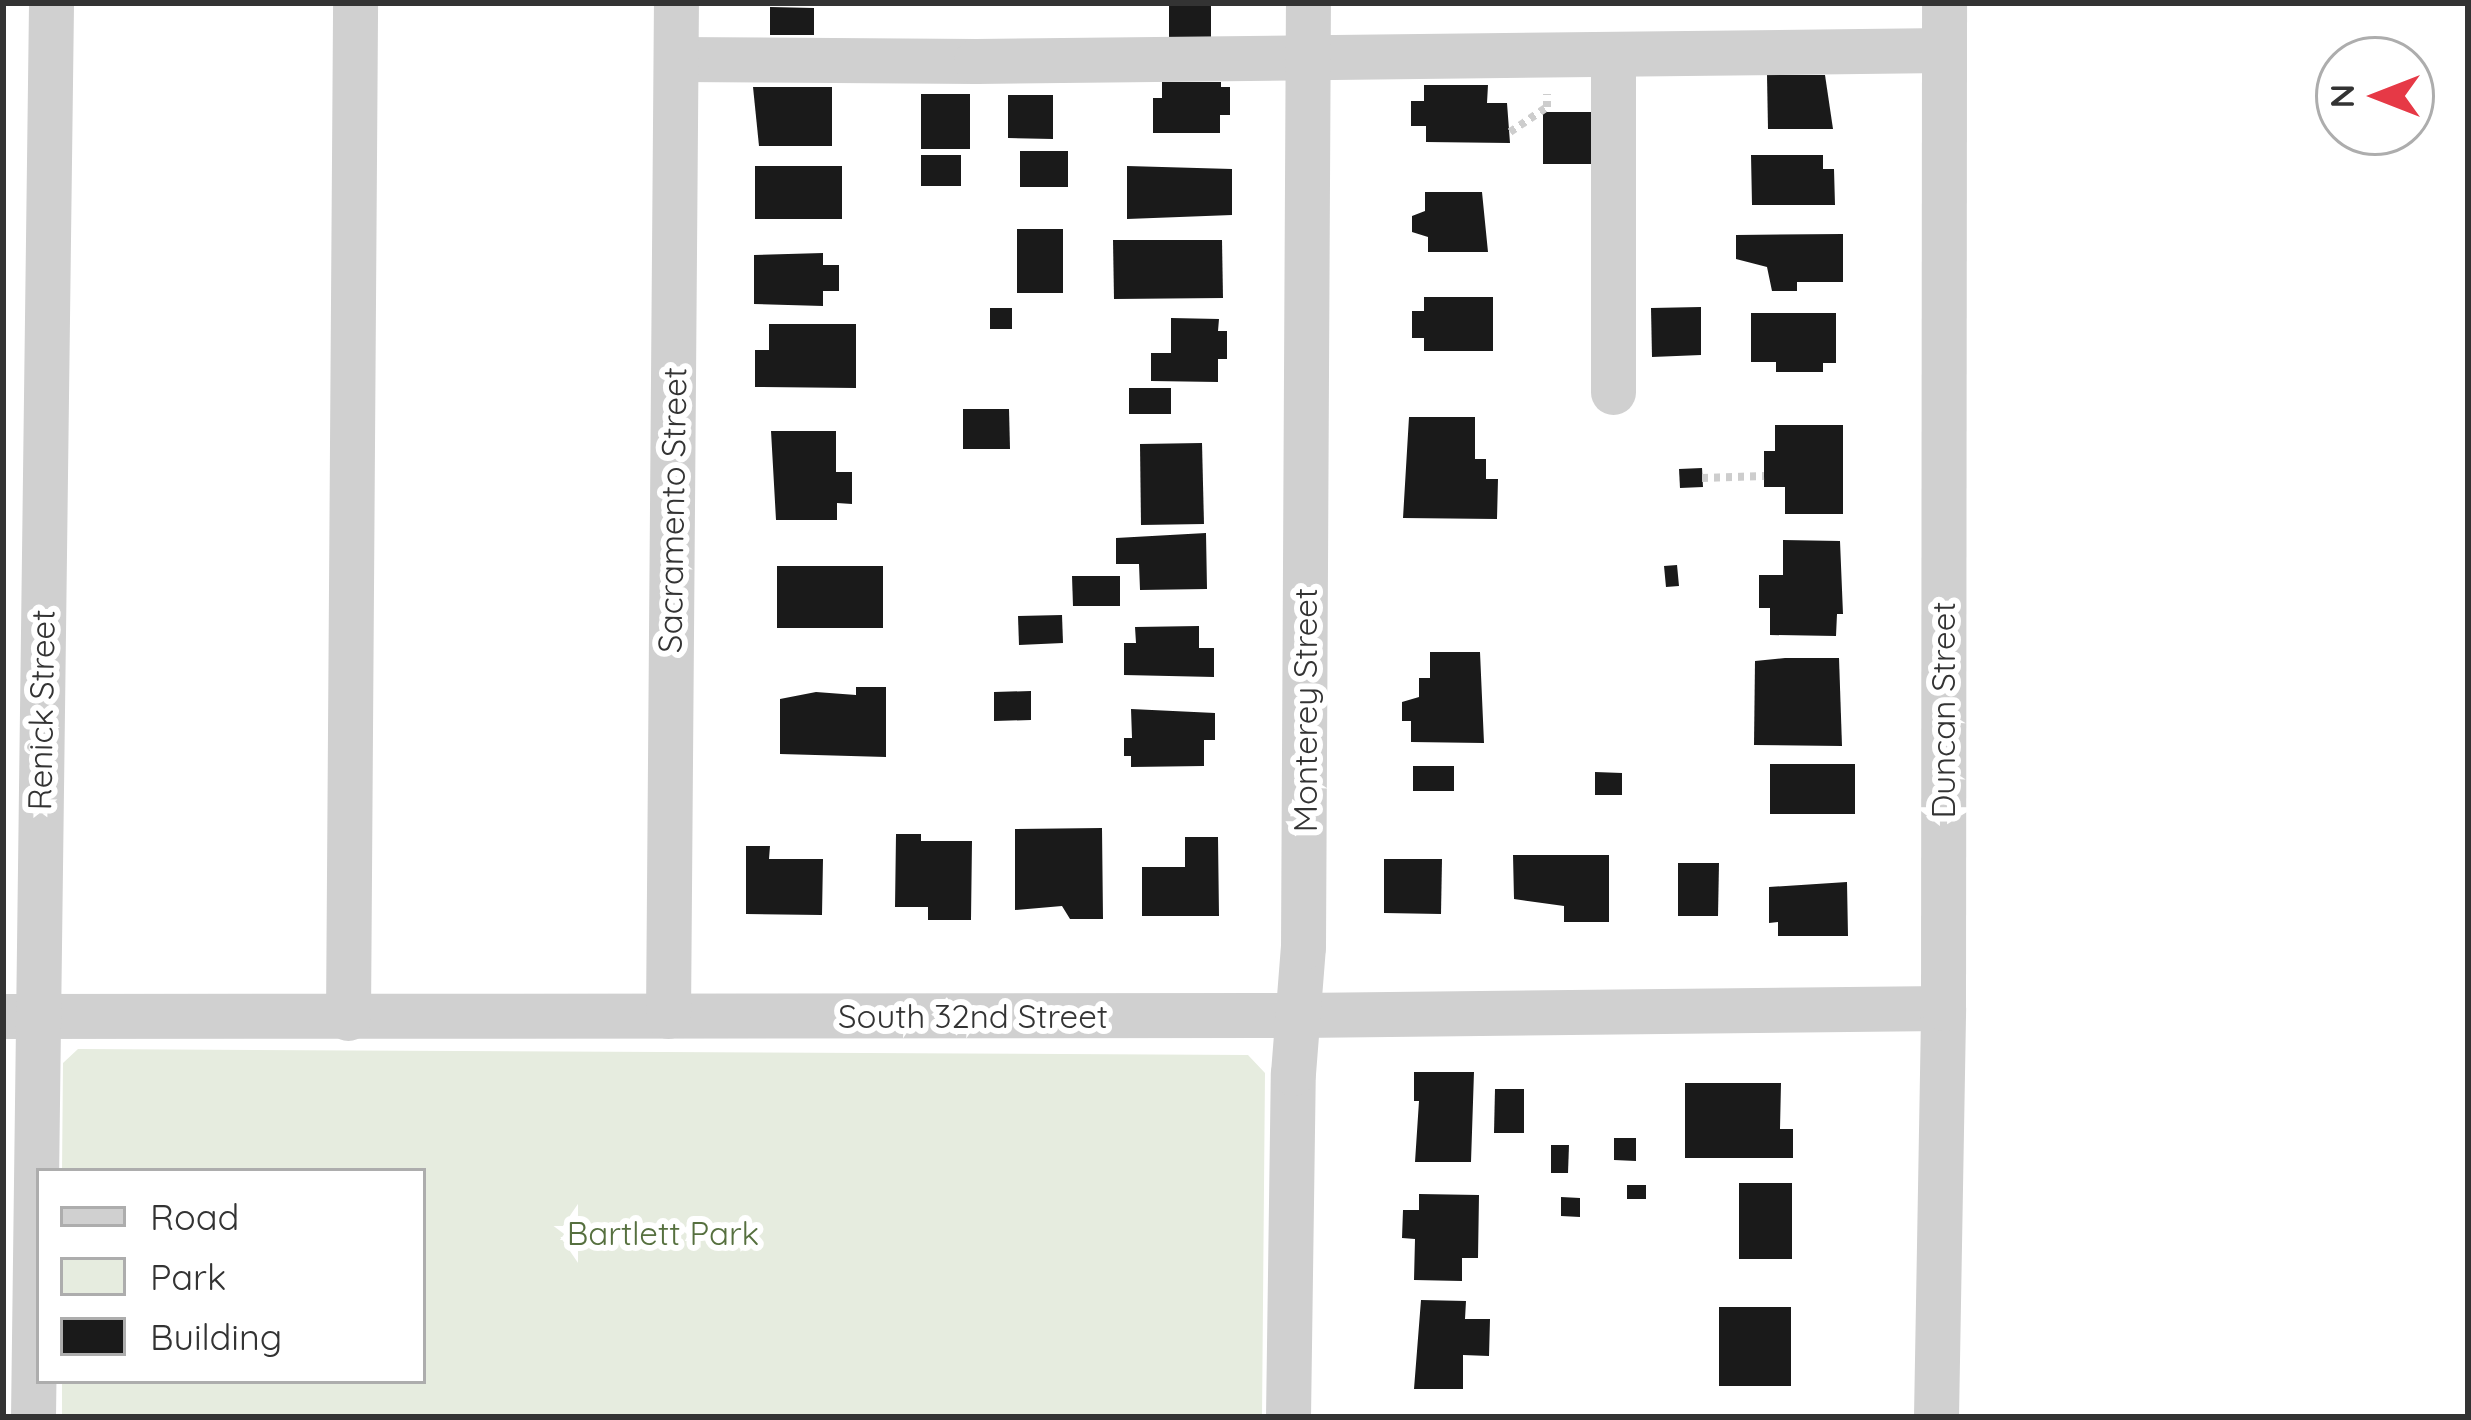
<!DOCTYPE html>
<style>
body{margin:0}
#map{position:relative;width:2471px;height:1420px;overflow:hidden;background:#fff;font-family:Quicksand,sans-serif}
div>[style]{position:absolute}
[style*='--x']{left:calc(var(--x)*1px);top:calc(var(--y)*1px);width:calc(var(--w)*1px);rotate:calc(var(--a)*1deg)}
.green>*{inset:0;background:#e6ecdf}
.building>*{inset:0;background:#1a1a1a}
.path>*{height:8px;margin-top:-4px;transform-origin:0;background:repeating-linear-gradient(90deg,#cdcdcd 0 6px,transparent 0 12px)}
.minor>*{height:45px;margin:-22.5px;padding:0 22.5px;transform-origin:22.5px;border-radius:22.5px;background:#d0d0d0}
span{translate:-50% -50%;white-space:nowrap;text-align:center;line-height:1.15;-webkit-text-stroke:12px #fff;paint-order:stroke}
.street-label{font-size:33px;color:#333}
.park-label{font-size:33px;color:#56703f}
.frame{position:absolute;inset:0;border:6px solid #333;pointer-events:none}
.legend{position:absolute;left:36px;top:1168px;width:390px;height:216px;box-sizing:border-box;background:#fff;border:3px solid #adadad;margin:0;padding:15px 21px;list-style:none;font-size:36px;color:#333}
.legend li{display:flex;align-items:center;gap:24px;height:60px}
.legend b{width:60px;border:3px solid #adadad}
.north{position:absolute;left:2315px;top:36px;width:120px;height:120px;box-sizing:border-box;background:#fff;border:3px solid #adadad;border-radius:50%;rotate:270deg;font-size:33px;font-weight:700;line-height:48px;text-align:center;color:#333}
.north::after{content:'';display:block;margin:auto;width:42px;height:54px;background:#e63946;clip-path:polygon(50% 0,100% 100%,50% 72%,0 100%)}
</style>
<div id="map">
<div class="green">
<i style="clip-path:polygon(78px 1049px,1248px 1055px,1265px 1073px,1262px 1417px,62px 1417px,62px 1381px,423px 1381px,423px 1171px,62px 1171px,63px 1063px)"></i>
</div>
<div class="building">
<i style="clip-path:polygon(1169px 3px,1211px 3px,1211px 41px,1169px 41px)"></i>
<i style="clip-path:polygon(770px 7px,814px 8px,814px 35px,770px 35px)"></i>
<i style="clip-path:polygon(1767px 75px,1825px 75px,1833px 129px,1768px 129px)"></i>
<i style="clip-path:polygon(1162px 82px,1221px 82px,1221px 87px,1230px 87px,1230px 115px,1220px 115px,1220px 133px,1153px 133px,1153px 98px,1162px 98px)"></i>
<i style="clip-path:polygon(1424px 85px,1488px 85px,1487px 103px,1507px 103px,1510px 143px,1426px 142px,1426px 126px,1411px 126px,1411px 101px,1424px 101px)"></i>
<i style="clip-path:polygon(753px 87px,832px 87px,832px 146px,759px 146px)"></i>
<i style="clip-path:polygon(921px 94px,970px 94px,970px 149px,921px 149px)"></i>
<i style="clip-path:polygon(1008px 95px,1053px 95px,1053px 139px,1008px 138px)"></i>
<i style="clip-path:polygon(1543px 112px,1592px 112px,1592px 164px,1543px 164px)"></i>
<i style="clip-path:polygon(1020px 151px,1068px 151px,1068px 187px,1020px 187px)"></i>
<i style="clip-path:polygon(921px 155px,961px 155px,961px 186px,921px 186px)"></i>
<i style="clip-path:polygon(1751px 155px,1823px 155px,1823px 169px,1834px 169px,1835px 205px,1752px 205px)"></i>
<i style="clip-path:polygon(755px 166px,842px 166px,842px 219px,755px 219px)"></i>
<i style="clip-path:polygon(1127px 166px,1232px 169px,1232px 215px,1127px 219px)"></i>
<i style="clip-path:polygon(1425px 192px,1482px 192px,1488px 252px,1428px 252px,1428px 237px,1412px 232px,1412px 216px,1425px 211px)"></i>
<i style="clip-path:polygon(1017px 229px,1063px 229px,1063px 293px,1017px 293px)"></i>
<i style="clip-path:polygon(1843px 234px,1843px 282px,1797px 282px,1797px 291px,1772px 291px,1767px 267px,1736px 259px,1736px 235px)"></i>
<i style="clip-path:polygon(1113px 240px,1222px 240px,1223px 298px,1114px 299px)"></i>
<i style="clip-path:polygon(823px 253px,823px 265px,839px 265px,839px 291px,823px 291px,823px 306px,754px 304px,754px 255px)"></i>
<i style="clip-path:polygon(1424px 297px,1493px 297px,1493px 351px,1424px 351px,1424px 338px,1412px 338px,1412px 311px,1424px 311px)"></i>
<i style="clip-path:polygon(1701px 307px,1701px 355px,1652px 357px,1651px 308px)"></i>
<i style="clip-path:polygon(990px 308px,1012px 308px,1012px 329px,990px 329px)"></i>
<i style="clip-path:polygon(1751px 313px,1836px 313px,1836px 363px,1823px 363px,1823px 372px,1776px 372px,1776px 362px,1751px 362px)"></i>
<i style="clip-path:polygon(1171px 318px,1219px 319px,1218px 331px,1227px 331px,1227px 359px,1218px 359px,1218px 382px,1151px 381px,1151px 353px,1171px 353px)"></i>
<i style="clip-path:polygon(769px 324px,856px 324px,856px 388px,755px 387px,755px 350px,769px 350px)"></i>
<i style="clip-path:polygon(1129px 388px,1171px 388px,1171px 414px,1129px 414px)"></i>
<i style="clip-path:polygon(963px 409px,1009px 409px,1010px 449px,963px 449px)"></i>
<i style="clip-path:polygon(1409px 417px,1475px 417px,1475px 459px,1486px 459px,1486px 479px,1498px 479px,1497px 519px,1403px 518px)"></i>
<i style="clip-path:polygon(1775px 425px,1843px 425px,1843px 514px,1785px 514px,1785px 487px,1764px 487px,1764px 451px,1775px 451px)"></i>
<i style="clip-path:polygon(771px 431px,836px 431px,836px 472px,852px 472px,852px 504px,837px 503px,837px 520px,776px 520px)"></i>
<i style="clip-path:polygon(1202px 443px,1204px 524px,1141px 525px,1140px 444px)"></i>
<i style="clip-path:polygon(1702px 468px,1703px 487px,1680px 488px,1679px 469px)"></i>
<i style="clip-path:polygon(1206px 533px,1207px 589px,1140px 590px,1139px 564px,1116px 564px,1116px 538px)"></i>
<i style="clip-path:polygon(1783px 540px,1840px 541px,1843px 614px,1837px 614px,1836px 636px,1770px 635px,1770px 608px,1759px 608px,1759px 575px,1783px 575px)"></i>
<i style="clip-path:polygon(1677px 565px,1679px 586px,1666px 587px,1664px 566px)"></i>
<i style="clip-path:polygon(777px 566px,883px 566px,883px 628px,777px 628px)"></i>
<i style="clip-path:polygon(1072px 576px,1120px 576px,1120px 606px,1073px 606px)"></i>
<i style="clip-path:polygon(1062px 615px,1063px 643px,1019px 645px,1018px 616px)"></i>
<i style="clip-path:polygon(1199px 626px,1199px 648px,1214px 648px,1214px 677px,1124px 675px,1124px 643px,1136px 643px,1135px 627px)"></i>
<i style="clip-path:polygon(1430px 652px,1480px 652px,1484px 743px,1411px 742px,1411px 721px,1402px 721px,1402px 702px,1419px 697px,1419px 678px,1430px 678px)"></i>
<i style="clip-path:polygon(1785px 658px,1839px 658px,1842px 746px,1754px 745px,1755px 661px)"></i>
<i style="clip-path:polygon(856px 687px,886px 687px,886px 757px,780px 754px,780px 699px,816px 692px,856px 695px)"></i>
<i style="clip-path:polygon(1031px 691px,1031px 720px,994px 721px,994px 692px)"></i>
<i style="clip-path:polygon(1131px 709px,1215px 713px,1215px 740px,1204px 740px,1204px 766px,1131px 767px,1131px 756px,1124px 756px,1124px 738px,1132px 738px)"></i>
<i style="clip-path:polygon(1770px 764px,1855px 764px,1855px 814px,1770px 814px)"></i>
<i style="clip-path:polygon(1413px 766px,1454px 766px,1454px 791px,1413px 791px)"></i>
<i style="clip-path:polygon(1595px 772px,1622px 773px,1622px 795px,1595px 795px)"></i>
<i style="clip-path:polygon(1102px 828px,1103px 919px,1070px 919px,1062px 906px,1015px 910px,1015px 829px)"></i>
<i style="clip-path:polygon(896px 834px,921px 834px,921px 841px,972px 841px,971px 920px,928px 920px,928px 907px,895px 907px)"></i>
<i style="clip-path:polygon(1185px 837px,1218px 837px,1219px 916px,1142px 916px,1142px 867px,1185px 867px)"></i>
<i style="clip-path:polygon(746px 846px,770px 846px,769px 859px,823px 859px,822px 915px,746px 914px)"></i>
<i style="clip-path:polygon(1513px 855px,1609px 855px,1609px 922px,1564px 922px,1564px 906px,1514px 899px)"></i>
<i style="clip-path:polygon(1384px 859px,1442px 859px,1441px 914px,1384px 913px)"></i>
<i style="clip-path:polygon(1678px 863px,1719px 863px,1718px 916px,1678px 916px)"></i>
<i style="clip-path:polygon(1847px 882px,1848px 936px,1778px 936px,1778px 922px,1769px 923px,1769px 887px)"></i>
<i style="clip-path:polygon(1414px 1072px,1474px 1072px,1471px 1162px,1415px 1162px,1419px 1101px,1414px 1101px)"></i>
<i style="clip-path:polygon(1685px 1083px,1781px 1083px,1780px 1129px,1793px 1129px,1793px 1158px,1685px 1158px)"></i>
<i style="clip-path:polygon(1495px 1089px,1524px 1089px,1524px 1133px,1494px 1133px)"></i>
<i style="clip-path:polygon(1614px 1138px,1636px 1138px,1636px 1161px,1614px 1160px)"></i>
<i style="clip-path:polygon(1551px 1145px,1569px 1145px,1568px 1173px,1551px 1173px)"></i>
<i style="clip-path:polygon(1739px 1183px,1792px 1183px,1792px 1259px,1739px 1259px)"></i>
<i style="clip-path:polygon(1627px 1185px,1646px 1185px,1646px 1199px,1627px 1199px)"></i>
<i style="clip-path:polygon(1419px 1194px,1479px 1195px,1478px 1258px,1462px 1258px,1462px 1281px,1414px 1280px,1415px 1239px,1402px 1238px,1403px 1210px,1419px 1210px)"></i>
<i style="clip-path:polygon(1561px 1197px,1580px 1198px,1580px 1217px,1561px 1216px)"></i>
<i style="clip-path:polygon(1421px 1300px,1466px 1301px,1465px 1319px,1490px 1319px,1489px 1356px,1463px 1355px,1463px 1389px,1414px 1389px)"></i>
<i style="clip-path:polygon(1719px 1307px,1791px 1307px,1791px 1386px,1719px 1386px)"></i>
</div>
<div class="path">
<i style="--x:1510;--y:132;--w:45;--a:-34"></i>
<i style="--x:1547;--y:107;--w:13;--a:-90"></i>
<i style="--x:1702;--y:478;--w:62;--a:-1.8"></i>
</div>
<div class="minor">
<i style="--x:676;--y:59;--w:300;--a:0.4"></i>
<i style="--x:976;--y:61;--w:968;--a:-0.65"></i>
<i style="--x:1613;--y:392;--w:338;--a:-90"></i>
<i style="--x:3;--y:1016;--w:1295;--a:-0.04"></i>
<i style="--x:1298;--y:1015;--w:645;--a:-0.62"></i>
<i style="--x:668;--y:1016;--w:1013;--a:-89.55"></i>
<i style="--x:348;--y:1018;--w:1015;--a:-89.6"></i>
<i style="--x:33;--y:1417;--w:1414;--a:-89.27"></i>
<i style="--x:1288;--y:1417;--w:344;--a:-89.2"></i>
<i style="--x:1293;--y:1073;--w:126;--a:-85.5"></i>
<i style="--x:1303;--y:947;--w:944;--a:-89.7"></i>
<i style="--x:1936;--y:1417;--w:409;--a:-89"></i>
<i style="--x:1943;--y:1008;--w:1005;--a:-89.94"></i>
</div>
<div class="street-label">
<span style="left:672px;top:510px;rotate:-89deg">Sacramento Street</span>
<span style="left:41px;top:710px;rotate:-89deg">Renick Street</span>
<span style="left:1305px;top:710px;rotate:-90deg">Monterey Street</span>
<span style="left:1943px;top:710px;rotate:-90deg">Duncan Street</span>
<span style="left:973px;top:1016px">South 32nd Street</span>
</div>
<div class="park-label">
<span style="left:663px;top:1233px">Bartlett Park</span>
</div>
<div class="frame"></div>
<ul class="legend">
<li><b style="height:15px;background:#d0d0d0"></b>Road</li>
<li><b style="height:33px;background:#e6ecdf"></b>Park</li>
<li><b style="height:33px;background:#1a1a1a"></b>Building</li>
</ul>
<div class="north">N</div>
</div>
